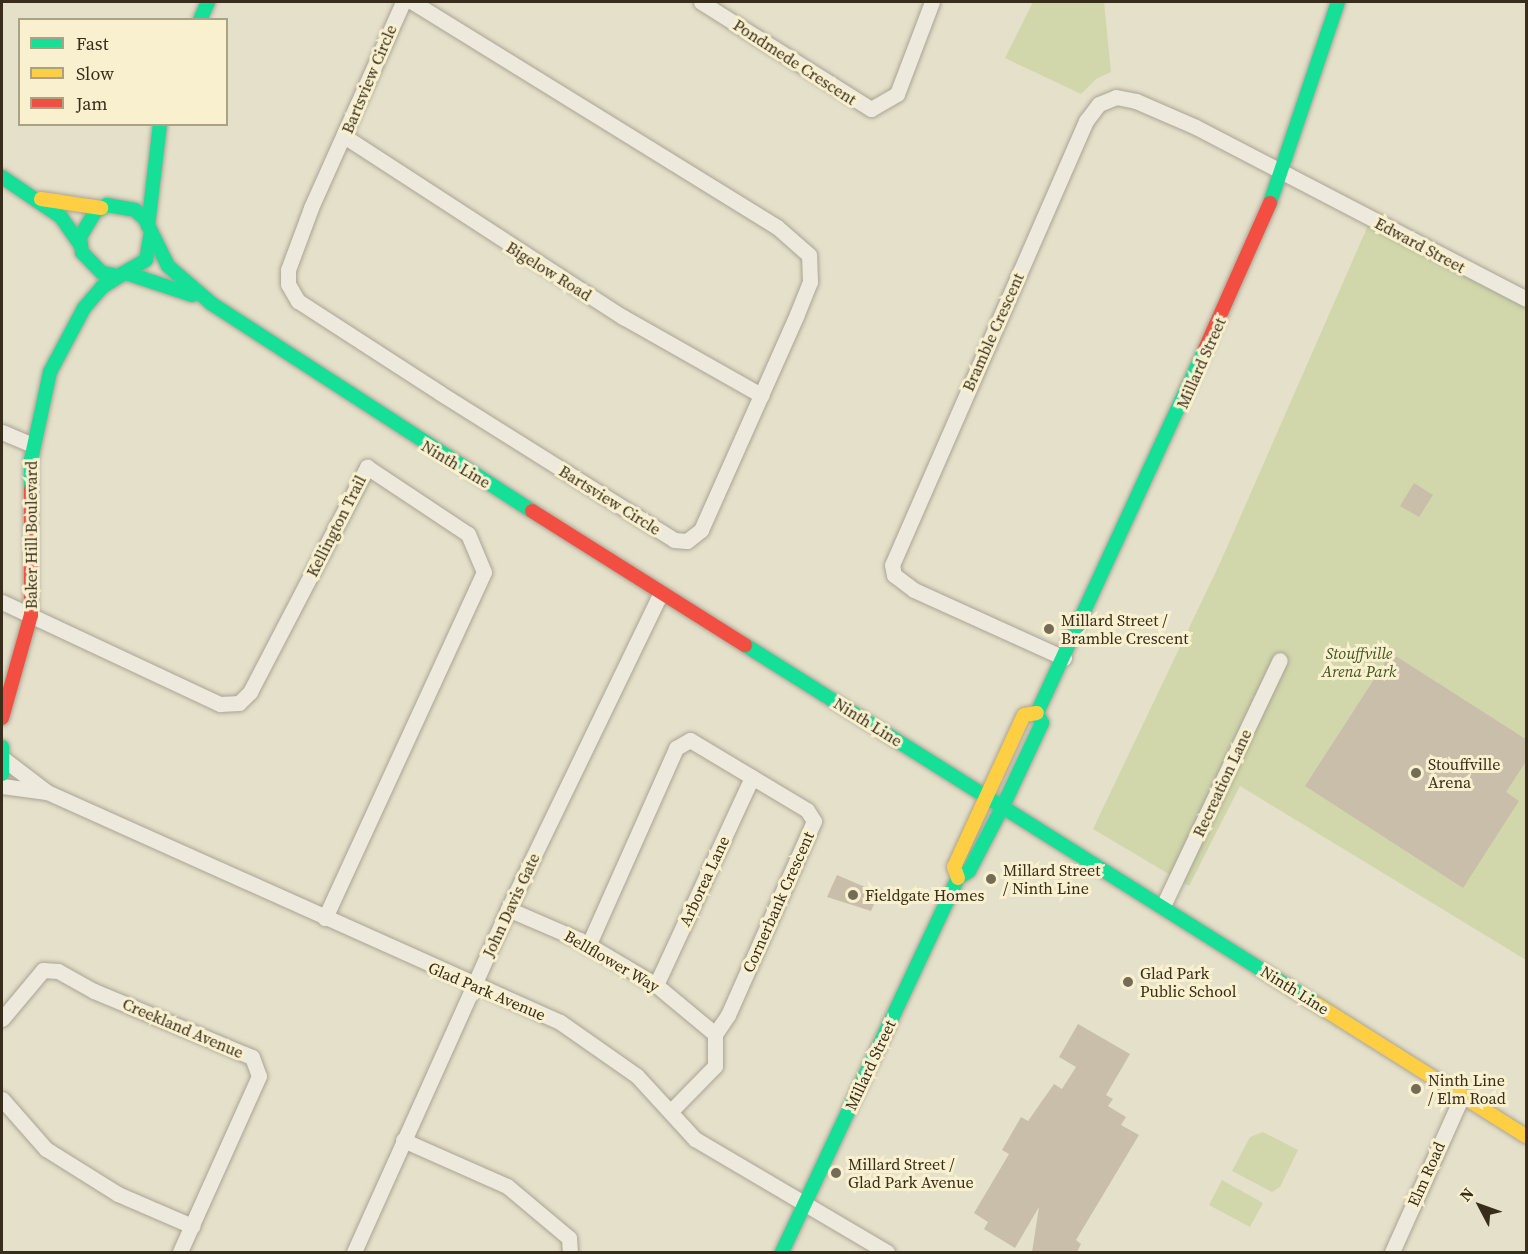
<!DOCTYPE html>
<style>
body{margin:0}
#map{position:relative;width:1528px;height:1254px;overflow:hidden;background:#e5e0ca;font-family:"Source Serif 4",serif}
div>[style]{position:absolute}
[style*='--x']{left:calc(var(--x)*1px);top:calc(var(--y)*1px);width:calc(var(--w)*1px);rotate:calc(var(--a)*1deg)}
.green>*{inset:0;background:#d1d7ab}
.building>*{inset:0;background:#c9beaa}
.roads{filter:drop-shadow(0 0 2px #aaa494) drop-shadow(0 0 2px #aaa494)}
.street>*{height:15px;margin:-7.5px;padding:0 7.5px;transform-origin:7.5px;border-radius:7.5px;background:#ede9dc}
.fast>*{height:14px;margin:-7px;padding:0 7px;transform-origin:7px;border-radius:7px;background:#16e098}
.slow>*{height:14px;margin:-7px;padding:0 7px;transform-origin:7px;border-radius:7px;background:#ffcf43}
.jam>*{height:14px;margin:-7px;padding:0 7px;transform-origin:7px;border-radius:7px;background:#f24e42}
.dots>*{width:16px;height:16px;translate:-50% -50%;box-sizing:border-box;border:3px solid #f8f0ce;border-radius:50%}
span{translate:-50% -50%;white-space:nowrap;text-align:center;line-height:1.15;-webkit-text-stroke:6px #f8f0ce;paint-order:stroke}
.street-label{font-size:16px;color:#382d1b}
.poi-label{font-size:16px;color:#382d1b}
.left{translate:0 -50%;text-align:left}
.park-label{font-size:16px;color:#425620;font-style:italic}
.frame{position:absolute;inset:0;border:3px solid #382d1b;pointer-events:none}
.legend{position:absolute;left:18px;top:18px;width:210px;height:108px;box-sizing:border-box;background:#f8f0ce;border:2px solid #aba286;margin:0;padding:8px 10px;list-style:none;font-size:18px;color:#382d1b}
.legend li{display:flex;align-items:center;gap:12px;height:30px}
.legend b{width:30px;border:2px solid #aba286}
.north{position:absolute;left:1450px;top:1176px;width:60px;height:60px;-webkit-text-stroke:4px #f8f0ce;paint-order:stroke;rotate:311deg;font-size:16px;font-weight:700;line-height:24px;text-align:center;color:#382d1b}
.north::after{content:'';display:block;margin:auto;width:21px;height:27px;background:#382d1b;clip-path:polygon(50% 0,100% 100%,50% 72%,0 100%)}
</style>
<div id="map">
<div class="green">
<i style="clip-path:polygon(1033px 2px,1104px 2px,1111px 72px,1096px 79px,1081px 94px,1005px 58px)"></i>
<i style="clip-path:polygon(1373px 214px,1526px 291px,1526px 960px,1240px 786px,1189px 886px,1093px 829px,1220px 563px)"></i>
<i style="clip-path:polygon(1263px 1132px,1298px 1150px,1280px 1187px,1272px 1192px,1232px 1171px,1250px 1137px)"></i>
<i style="clip-path:polygon(1222px 1180px,1263px 1203px,1250px 1227px,1209px 1205px)"></i>
</div>
<div class="building">
<i style="clip-path:polygon(1414px 483px,1433px 495px,1419px 517px,1400px 506px)"></i>
<i style="clip-path:polygon(1391px 653px,1527px 740px,1527px 760px,1506px 792px,1519px 801px,1463px 888px,1305px 786px)"></i>
<i style="clip-path:polygon(837px 875px,879px 893px,871px 911px,827px 897px)"></i>
<i style="clip-path:polygon(1078px 1024px,1130px 1054px,1106px 1095px,1113px 1099px,1108px 1106px,1126px 1117px,1121px 1125px,1139px 1135px,1076px 1240px,1081px 1244px,1077px 1252px,1032px 1252px,1039px 1207px,1015px 1248px,984px 1229px,988px 1222px,974px 1213px,1009px 1154px,1002px 1150px,1021px 1117px,1028px 1121px,1054px 1084px,1062px 1089px,1076px 1067px,1059px 1057px)"></i>
</div>
<div class="roads">
<div class="street">
<i style="--x:403;--y:2;--w:226;--a:114.1"></i>
<i style="--x:311;--y:208;--w:66;--a:110.4"></i>
<i style="--x:288;--y:270;--w:14;--a:90"></i>
<i style="--x:288;--y:284;--w:20;--a:60"></i>
<i style="--x:298;--y:301;--w:169;--a:32.9"></i>
<i style="--x:440;--y:393;--w:276;--a:32.1"></i>
<i style="--x:674;--y:540;--w:13;--a:4"></i>
<i style="--x:687;--y:541;--w:18;--a:-38"></i>
<i style="--x:701;--y:530;--w:236;--a:-66"></i>
<i style="--x:797;--y:314;--w:35;--a:-68"></i>
<i style="--x:810;--y:282;--w:27;--a:-92"></i>
<i style="--x:809;--y:255;--w:43;--a:-138.8"></i>
<i style="--x:777;--y:227;--w:429;--a:-148.3"></i>
<i style="--x:701;--y:2;--w:201;--a:32.2"></i>
<i style="--x:871;--y:109;--w:30;--a:-30"></i>
<i style="--x:897;--y:94;--w:98;--a:-69.2"></i>
<i style="--x:344;--y:136;--w:333;--a:33"></i>
<i style="--x:623;--y:317;--w:159;--a:29.5"></i>
<i style="--x:2;--y:432;--w:33;--a:23"></i>
<i style="--x:2;--y:602;--w:241;--a:25.1"></i>
<i style="--x:220;--y:704;--w:19;--a:-3"></i>
<i style="--x:239;--y:703;--w:16;--a:-45"></i>
<i style="--x:250;--y:692;--w:254;--a:-62.5"></i>
<i style="--x:367;--y:467;--w:121;--a:33.6"></i>
<i style="--x:468;--y:534;--w:41;--a:67.2"></i>
<i style="--x:484;--y:572;--w:381;--a:114.7"></i>
<i style="--x:1064;--y:658;--w:165;--a:-155.6"></i>
<i style="--x:914;--y:590;--w:25;--a:-143"></i>
<i style="--x:894;--y:575;--w:10;--a:-101"></i>
<i style="--x:892;--y:565;--w:485;--a:-66.4"></i>
<i style="--x:1086;--y:121;--w:21;--a:-53"></i>
<i style="--x:1099;--y:104;--w:18;--a:-22"></i>
<i style="--x:1116;--y:97;--w:20;--a:11"></i>
<i style="--x:1136;--y:101;--w:65;--a:23.4"></i>
<i style="--x:1196;--y:127;--w:372;--a:27.5"></i>
<i style="--x:5;--y:760;--w:53;--a:37.3"></i>
<i style="--x:47;--y:792;--w:562;--a:24.15"></i>
<i style="--x:560;--y:1022;--w:94;--a:35"></i>
<i style="--x:637;--y:1076;--w:86;--a:47.4"></i>
<i style="--x:695;--y:1139;--w:223;--a:30.5"></i>
<i style="--x:2;--y:786;--w:45;--a:7.6"></i>
<i style="--x:1163;--y:906;--w:272;--a:-64.6"></i>
<i style="--x:508;--y:909;--w:78;--a:23.3"></i>
<i style="--x:580;--y:940;--w:88;--a:30.6"></i>
<i style="--x:656;--y:985;--w:77;--a:39.7"></i>
<i style="--x:715;--y:1034;--w:32;--a:90"></i>
<i style="--x:715;--y:1066;--w:64;--a:134.4"></i>
<i style="--x:588;--y:946;--w:217;--a:-66"></i>
<i style="--x:676;--y:748;--w:16;--a:-30"></i>
<i style="--x:690;--y:740;--w:136;--a:30.9"></i>
<i style="--x:807;--y:810;--w:13;--a:58"></i>
<i style="--x:814;--y:821;--w:212;--a:113.9"></i>
<i style="--x:728;--y:1015;--w:23;--a:124"></i>
<i style="--x:656;--y:985;--w:229;--a:-65.2"></i>
<i style="--x:2;--y:1019;--w:64;--a:-50.1"></i>
<i style="--x:43;--y:970;--w:15;--a:4"></i>
<i style="--x:58;--y:971;--w:41;--a:29.1"></i>
<i style="--x:94;--y:991;--w:171;--a:22.7"></i>
<i style="--x:252;--y:1057;--w:20;--a:70"></i>
<i style="--x:259;--y:1076;--w:193;--a:114.2"></i>
<i style="--x:2;--y:1099;--w:67;--a:48.7"></i>
<i style="--x:46;--y:1149;--w:85;--a:32"></i>
<i style="--x:118;--y:1194;--w:81;--a:23.4"></i>
<i style="--x:403;--y:1140;--w:114;--a:23.9"></i>
<i style="--x:507;--y:1186;--w:81;--a:40"></i>
<i style="--x:569;--y:1238;--w:14;--a:86"></i>
<i style="--x:354;--y:1252;--w:376;--a:-65.8"></i>
<i style="--x:508;--y:909;--w:350;--a:-64.2"></i>
<i style="--x:1392;--y:1252;--w:171;--a:-65.8"></i>
</div>
<div class="fast">
<i style="--x:200;--y:20;--w:20;--a:-66"></i>
<i style="--x:2;--y:177;--w:71;--a:34.1"></i>
<i style="--x:61;--y:217;--w:35;--a:55"></i>
<i style="--x:1270;--y:203;--w:212;--a:-71.3"></i>
<i style="--x:148;--y:226;--w:103;--a:-83.3"></i>
<i style="--x:151;--y:232;--w:28;--a:100"></i>
<i style="--x:146;--y:260;--w:32;--a:150"></i>
<i style="--x:118;--y:276;--w:16;--a:-169"></i>
<i style="--x:102;--y:273;--w:29;--a:-134"></i>
<i style="--x:82;--y:252;--w:15;--a:-98"></i>
<i style="--x:80;--y:237;--w:29;--a:-59"></i>
<i style="--x:95;--y:212;--w:14;--a:-30"></i>
<i style="--x:107;--y:205;--w:28;--a:10"></i>
<i style="--x:135;--y:210;--w:13;--a:42"></i>
<i style="--x:145;--y:219;--w:52;--a:63.9"></i>
<i style="--x:168;--y:266;--w:58;--a:40.8"></i>
<i style="--x:212;--y:304;--w:381;--a:32.9"></i>
<i style="--x:126;--y:273;--w:70;--a:18.4"></i>
<i style="--x:31;--y:489;--w:29;--a:-90"></i>
<i style="--x:31;--y:460;--w:90;--a:-77.8"></i>
<i style="--x:50;--y:372;--w:72;--a:-62"></i>
<i style="--x:84;--y:308;--w:28;--a:-49"></i>
<i style="--x:102;--y:287;--w:25;--a:-32"></i>
<i style="--x:745;--y:645;--w:674;--a:32.16"></i>
<i style="--x:1037;--y:713;--w:401;--a:-65.2"></i>
<i style="--x:2;--y:747;--w:27;--a:90"></i>
<i style="--x:782;--y:1252;--w:413;--a:-64.8"></i>
<i style="--x:958;--y:878;--w:13;--a:-32"></i>
<i style="--x:969;--y:871;--w:73;--a:-62.4"></i>
<i style="--x:1003;--y:806;--w:92;--a:-64.8"></i>
<i style="--x:1042;--y:723;--w:11;--a:-117"></i>
</div>
<div class="slow">
<i style="--x:41;--y:199;--w:61;--a:8.5"></i>
<i style="--x:958;--y:878;--w:12;--a:-110"></i>
<i style="--x:954;--y:867;--w:167;--a:-65.3"></i>
<i style="--x:1024;--y:715;--w:13;--a:-9"></i>
<i style="--x:1316;--y:1004;--w:248;--a:32.2"></i>
</div>
<div class="jam">
<i style="--x:1205;--y:349;--w:160;--a:-66"></i>
<i style="--x:532;--y:511;--w:252;--a:32.2"></i>
<i style="--x:2;--y:718;--w:107;--a:-74.3"></i>
<i style="--x:31;--y:615;--w:126;--a:-90"></i>
</div>
</div>
<div class="dots">
<i style="left:1049px;top:629px;background:#756c58"></i>
<i style="left:1416px;top:773px;background:#756c58"></i>
<i style="left:991px;top:879px;background:#756c58"></i>
<i style="left:853px;top:895px;background:#756c58"></i>
<i style="left:1128px;top:982px;background:#756c58"></i>
<i style="left:1416px;top:1089px;background:#756c58"></i>
<i style="left:836px;top:1173px;background:#756c58"></i>
</div>
<div class="street-label">
<span style="left:795px;top:62px;rotate:33deg">Pondmede Crescent</span>
<span style="left:369px;top:79px;rotate:-67deg">Bartsview Circle</span>
<span style="left:1420px;top:245px;rotate:28deg">Edward Street</span>
<span style="left:549px;top:271px;rotate:32deg">Bigelow Road</span>
<span style="left:993px;top:332px;rotate:-66deg">Bramble Crescent</span>
<span style="left:1201px;top:363px;rotate:-66deg">Millard Street</span>
<span style="left:456px;top:464px;rotate:31deg">Ninth Line</span>
<span style="left:610px;top:500px;rotate:32deg">Bartsview Circle</span>
<span style="left:336px;top:526px;rotate:-63deg">Kellington Trail</span>
<span style="left:31px;top:535px;rotate:-90deg">Baker Hill Boulevard</span>
<span style="left:868px;top:722px;rotate:32deg">Ninth Line</span>
<span style="left:1222px;top:783px;rotate:-65deg">Recreation Lane</span>
<span style="left:704px;top:881px;rotate:-65deg">Arborea Lane</span>
<span style="left:778px;top:902px;rotate:-66deg">Cornerbank Crescent</span>
<span style="left:511px;top:905px;rotate:-65deg">John Davis Gate</span>
<span style="left:612px;top:961px;rotate:30deg">Bellflower Way</span>
<span style="left:1295px;top:990px;rotate:32deg">Ninth Line</span>
<span style="left:487px;top:991px;rotate:23deg">Glad Park Avenue</span>
<span style="left:183px;top:1028px;rotate:23deg">Creekland Avenue</span>
<span style="left:870px;top:1065px;rotate:-65deg">Millard Street</span>
<span style="left:1426px;top:1174px;rotate:-66deg">Elm Road</span>
</div>
<div class="poi-label">
<span class="left" style="left:1061px;top:629px">Millard Street /<br>Bramble Crescent</span>
<span class="left" style="left:1428px;top:773px">Stouffville<br>Arena</span>
<span class="left" style="left:1003px;top:879px">Millard Street<br>/ Ninth Line</span>
<span class="left" style="left:865px;top:895px">Fieldgate Homes</span>
<span class="left" style="left:1140px;top:982px">Glad Park<br>Public School</span>
<span class="left" style="left:1428px;top:1089px">Ninth Line<br>/ Elm Road</span>
<span class="left" style="left:848px;top:1173px">Millard Street /<br>Glad Park Avenue</span>
</div>
<div class="park-label">
<span style="left:1359px;top:662px">Stouffville<br>Arena Park</span>
</div>
<div class="frame"></div>
<ul class="legend">
<li><b style="height:8px;background:#16e098"></b>Fast</li>
<li><b style="height:8px;background:#ffcf43"></b>Slow</li>
<li><b style="height:8px;background:#f24e42"></b>Jam</li>
</ul>
<div class="north">N</div>
</div>
